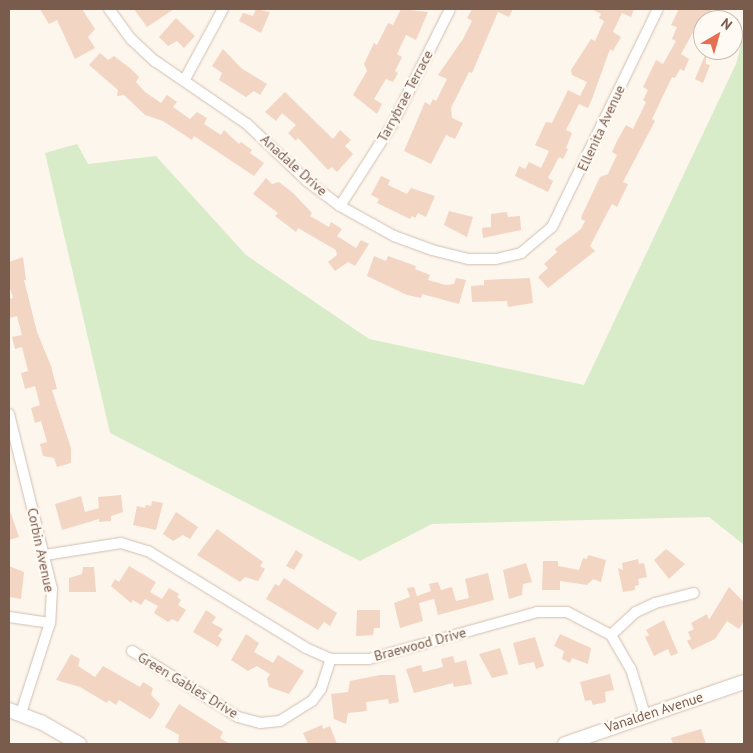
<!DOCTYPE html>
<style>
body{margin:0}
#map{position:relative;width:753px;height:753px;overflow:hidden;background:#fdf6ec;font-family:"PT Sans",sans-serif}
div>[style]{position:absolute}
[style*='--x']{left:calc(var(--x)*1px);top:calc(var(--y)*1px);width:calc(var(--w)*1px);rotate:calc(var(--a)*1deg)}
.green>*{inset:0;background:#d8ecc9}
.building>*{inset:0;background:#f3d5c3}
.roads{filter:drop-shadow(0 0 1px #d1beb0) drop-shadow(0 0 1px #d1beb0)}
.street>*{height:10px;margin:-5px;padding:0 5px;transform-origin:5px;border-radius:5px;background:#fff}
.secondary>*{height:14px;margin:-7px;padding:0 7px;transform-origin:7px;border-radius:7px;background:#fff}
span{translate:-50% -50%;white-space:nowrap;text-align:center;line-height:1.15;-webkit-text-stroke:4.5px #fffaf3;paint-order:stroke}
.street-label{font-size:14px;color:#7a5c4d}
.frame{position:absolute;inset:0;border:10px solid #7a5c4d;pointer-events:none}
.north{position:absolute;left:693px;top:10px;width:50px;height:50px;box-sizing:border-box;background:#fffaf3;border:1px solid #cabbb1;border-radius:50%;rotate:38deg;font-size:14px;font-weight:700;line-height:20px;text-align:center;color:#7a5c4d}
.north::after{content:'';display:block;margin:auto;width:18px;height:22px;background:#e76f51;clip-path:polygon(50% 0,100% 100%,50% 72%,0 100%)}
</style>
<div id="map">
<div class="green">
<i style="clip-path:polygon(744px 34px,744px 545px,709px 517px,432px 524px,360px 561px,110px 433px,45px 153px,77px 144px,88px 164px,156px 156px,246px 255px,369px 339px,584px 385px,736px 64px)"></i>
</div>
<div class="building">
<i style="clip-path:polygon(40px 9px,82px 9px,95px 29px,88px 37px,95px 48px,75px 59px,57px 20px,49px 24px)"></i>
<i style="clip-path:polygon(134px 9px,174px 9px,147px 27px)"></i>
<i style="clip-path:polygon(256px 9px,270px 12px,261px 33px,239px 21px,243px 13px,253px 16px)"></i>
<i style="clip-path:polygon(401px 9px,428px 12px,416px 40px,406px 35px,397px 54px,402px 57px,395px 71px,398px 73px,393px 82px,386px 79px,374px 99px,382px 104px,377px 114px,353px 95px,367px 71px,364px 64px,374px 43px,377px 45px,388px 23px,393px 25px)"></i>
<i style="clip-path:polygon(472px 9px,513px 9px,509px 17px,498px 12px,472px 73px,469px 72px,451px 108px,452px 118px,463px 123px,455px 139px,446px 135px,431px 164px,404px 151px,425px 102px,430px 105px,433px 99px,436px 101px,447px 79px,438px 75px,463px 39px,472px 21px,467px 18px)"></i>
<i style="clip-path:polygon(591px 9px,634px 9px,631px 17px,622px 13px,613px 32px,621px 37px,613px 51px,610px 49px,592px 99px,588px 108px,579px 104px,566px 130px,572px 133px,566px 148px,568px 149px,563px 159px,559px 157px,548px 178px,553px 181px,548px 192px,515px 176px,519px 166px,525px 169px,529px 162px,541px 168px,549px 151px,535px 145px,546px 122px,552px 123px,568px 90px,580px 96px,587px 82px,572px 75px,571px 70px,591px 39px,595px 41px,604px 21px,599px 18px,601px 14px)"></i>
<i style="clip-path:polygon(679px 9px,712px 9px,707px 18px,702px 16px,681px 54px,689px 59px,684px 71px,680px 69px,675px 78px,672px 77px,652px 119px,655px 121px,623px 182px,628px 184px,617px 207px,612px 204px,590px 246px,595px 251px,548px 288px,538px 277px,548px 268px,544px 264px,557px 252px,555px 249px,581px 229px,585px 221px,581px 219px,582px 215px,600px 177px,608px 174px,617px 155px,612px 152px,617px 141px,626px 125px,633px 129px,646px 102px,643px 100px,648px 90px,643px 87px,656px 60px,663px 64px,676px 41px,672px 39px,677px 27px,671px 25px)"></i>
<i style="clip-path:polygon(176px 18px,195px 36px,184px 48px,177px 41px,168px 46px,159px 37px)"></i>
<i style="clip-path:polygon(223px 49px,241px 68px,267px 84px,260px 95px,254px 91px,246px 97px,219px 80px,222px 73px,212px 66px)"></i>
<i style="clip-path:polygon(100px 53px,108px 60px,114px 56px,131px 69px,139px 77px,136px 82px,145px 92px,161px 103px,167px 95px,177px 102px,173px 107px,190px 119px,197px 112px,207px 118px,204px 124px,221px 135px,224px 130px,239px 144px,241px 142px,252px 150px,250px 153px,264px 163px,254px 176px,194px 136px,192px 140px,163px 121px,145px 115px,124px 95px,117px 96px,118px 90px,89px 65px)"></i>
<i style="clip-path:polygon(706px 53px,706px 64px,710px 65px,703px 83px,695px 79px)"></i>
<i style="clip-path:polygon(285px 92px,333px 139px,340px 130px,351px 140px,345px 146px,353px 154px,337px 172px,332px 167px,328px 170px,298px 138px,296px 141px,288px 133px,296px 125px,282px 113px,276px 121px,265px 112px)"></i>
<i style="clip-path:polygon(381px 176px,390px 180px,388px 185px,407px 194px,411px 188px,435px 196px,426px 217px,418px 213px,415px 218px,412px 216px,410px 219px,377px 203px,379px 199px,371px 195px)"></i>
<i style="clip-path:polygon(266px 178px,272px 184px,279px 182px,293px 193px,312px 213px,310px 216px,329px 227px,331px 222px,342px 229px,337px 236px,356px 248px,361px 240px,369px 244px,355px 266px,348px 262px,335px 271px,328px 262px,337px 255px,336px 250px,298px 228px,296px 232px,275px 216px,278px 213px,253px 194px)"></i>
<i style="clip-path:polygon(449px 211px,473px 217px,467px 237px,444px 225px)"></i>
<i style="clip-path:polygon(507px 212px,508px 217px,520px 216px,521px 230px,483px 238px,482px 228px,491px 227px,491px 214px)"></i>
<i style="clip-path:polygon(374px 256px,386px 261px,388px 256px,416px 266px,415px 269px,430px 275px,428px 280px,446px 285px,454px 284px,456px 278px,466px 280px,459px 304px,422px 294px,421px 298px,407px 295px,367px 276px)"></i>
<i style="clip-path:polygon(23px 257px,26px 280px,24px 280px,37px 332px,51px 366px,57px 389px,52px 390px,71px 448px,71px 463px,57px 467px,54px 458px,43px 456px,40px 444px,47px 442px,41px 421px,35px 423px,31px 408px,40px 405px,35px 386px,25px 389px,21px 373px,28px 371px,22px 347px,15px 349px,12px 337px,22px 335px,17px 316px,9px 318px,9px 299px,13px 298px,9px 285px,9px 262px)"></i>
<i style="clip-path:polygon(530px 278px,533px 303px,508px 307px,507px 301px,472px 302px,471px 286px,484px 285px,484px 280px)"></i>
<i style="clip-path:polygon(121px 495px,123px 512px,111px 516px,111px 521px,99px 522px,99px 519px,62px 530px,55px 504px,81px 496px,85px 512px,99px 508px,98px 497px)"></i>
<i style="clip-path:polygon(152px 501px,163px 503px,156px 530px,133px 525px,137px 506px,145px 508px,146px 505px,151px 506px)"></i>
<i style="clip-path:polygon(9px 508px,19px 537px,9px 540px)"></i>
<i style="clip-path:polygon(176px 512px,198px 527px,190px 539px,183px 535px,173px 541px,163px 534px)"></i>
<i style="clip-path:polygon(217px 529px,263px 562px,260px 566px,265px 569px,258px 581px,245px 577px,240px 582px,197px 555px)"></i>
<i style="clip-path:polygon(666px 549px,685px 564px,669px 579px,654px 560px)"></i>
<i style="clip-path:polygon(296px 550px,303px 555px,294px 570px,286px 566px)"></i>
<i style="clip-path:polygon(588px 555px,606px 560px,601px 582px,593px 579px,587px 585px,560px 581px,560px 590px,542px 590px,543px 561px,558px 561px,558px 566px,579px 570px,583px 558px,587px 559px)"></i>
<i style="clip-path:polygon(638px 559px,639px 564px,644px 563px,647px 577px,638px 579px,639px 585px,635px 586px,635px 590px,623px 592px,618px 568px,623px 570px,622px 563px)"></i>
<i style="clip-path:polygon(526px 563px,532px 582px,523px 584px,522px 595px,509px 599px,503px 570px)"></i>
<i style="clip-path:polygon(9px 566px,24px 572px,21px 599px,9px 597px)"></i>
<i style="clip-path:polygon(129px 566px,156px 582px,150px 592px,162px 599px,169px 588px,179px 594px,177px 597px,181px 600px,178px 605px,186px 610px,178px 622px,172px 619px,168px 622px,154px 613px,158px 606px,145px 599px,141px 605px,133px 600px,131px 603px,111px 586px,115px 579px,119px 582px)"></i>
<i style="clip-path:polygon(83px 567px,94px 567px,96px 592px,69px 592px,69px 578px,82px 574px)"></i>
<i style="clip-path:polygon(488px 573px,494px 600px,438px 615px,434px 599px,419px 603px,423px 621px,400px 628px,394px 603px,410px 597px,407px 588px,414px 587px,417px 596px,431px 591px,429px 584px,438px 582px,441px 590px,452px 587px,456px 601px,469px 598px,465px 579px)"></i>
<i style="clip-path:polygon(284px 578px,337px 613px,330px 626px,324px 622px,318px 630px,266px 599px,275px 584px,279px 586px)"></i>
<i style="clip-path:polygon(729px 587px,744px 602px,744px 621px,739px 629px,727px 621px,715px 639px,692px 650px,687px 641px,691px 639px,688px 632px,694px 629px,691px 623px,707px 614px,709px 620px)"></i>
<i style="clip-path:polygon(206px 610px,216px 617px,212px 623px,223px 629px,218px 636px,222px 639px,218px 647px,193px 632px)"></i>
<i style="clip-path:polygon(357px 610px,380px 610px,380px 628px,374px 628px,373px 635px,356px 636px)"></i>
<i style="clip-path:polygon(664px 620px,678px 653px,671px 656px,668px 649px,654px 656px,645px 637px,649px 635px,646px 630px)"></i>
<i style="clip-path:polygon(246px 634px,259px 643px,254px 652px,273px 663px,278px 655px,304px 671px,289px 694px,269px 687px,267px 679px,270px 674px,257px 666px,248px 671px,231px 660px)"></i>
<i style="clip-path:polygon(560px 634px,591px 648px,588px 664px,572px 658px,570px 663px,562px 659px,564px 651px,554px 646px)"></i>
<i style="clip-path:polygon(535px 637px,544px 666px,536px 669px,534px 662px,519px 665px,513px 643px)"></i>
<i style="clip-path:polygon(500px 648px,508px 674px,492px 678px,479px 654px)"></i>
<i style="clip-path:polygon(71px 654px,80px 659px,78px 666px,95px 677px,103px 666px,140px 687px,143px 682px,153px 688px,151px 695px,160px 704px,153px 716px,150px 719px,119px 700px,116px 705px,109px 700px,107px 703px,80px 687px,56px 680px)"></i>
<i style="clip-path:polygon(453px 656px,455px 663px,466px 660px,472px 684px,454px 687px,453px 683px,414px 693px,406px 669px,421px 665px,423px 672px,443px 667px,441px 659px)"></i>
<i style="clip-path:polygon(610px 674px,614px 690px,605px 692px,606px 702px,593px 705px,591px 700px,585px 701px,580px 682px)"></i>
<i style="clip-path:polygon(380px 675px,395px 675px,399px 702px,389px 704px,388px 699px,366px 702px,367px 711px,348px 713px,346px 724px,334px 719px,331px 694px,348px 692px,350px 681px)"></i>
<i style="clip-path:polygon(179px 704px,223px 732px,220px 738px,230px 744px,178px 744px,179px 735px,165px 727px)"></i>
<i style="clip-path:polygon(322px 725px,323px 729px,330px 726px,337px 744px,308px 744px,303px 733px)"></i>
<i style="clip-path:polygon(701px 729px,706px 744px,673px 744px,671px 738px)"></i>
</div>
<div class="roads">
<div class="street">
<i style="--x:109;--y:9;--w:37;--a:54"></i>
<i style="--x:131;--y:39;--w:33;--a:43"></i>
<i style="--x:155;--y:61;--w:112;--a:34.4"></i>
<i style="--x:247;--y:124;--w:83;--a:43.5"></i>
<i style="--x:307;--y:181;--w:41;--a:37.1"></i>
<i style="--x:340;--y:206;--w:62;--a:29.1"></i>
<i style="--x:394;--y:236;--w:40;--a:20.2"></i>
<i style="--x:432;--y:250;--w:38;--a:14"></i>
<i style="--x:469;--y:259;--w:27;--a:0"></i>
<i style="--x:496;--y:259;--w:26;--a:-13"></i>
<i style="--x:521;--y:253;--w:40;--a:-40"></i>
<i style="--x:552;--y:227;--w:242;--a:-64.1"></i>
<i style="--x:184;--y:81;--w:82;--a:-61.6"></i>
<i style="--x:340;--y:206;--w:98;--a:-57.4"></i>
<i style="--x:393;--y:123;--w:127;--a:-63.4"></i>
<i style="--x:9;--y:414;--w:180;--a:76.2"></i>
<i style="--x:52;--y:589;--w:34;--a:93"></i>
<i style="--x:50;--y:623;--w:95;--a:107.9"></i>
<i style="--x:45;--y:555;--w:77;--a:-9"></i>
<i style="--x:121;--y:543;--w:28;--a:17"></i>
<i style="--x:148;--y:551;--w:185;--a:31.5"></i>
<i style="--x:306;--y:648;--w:27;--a:24"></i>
<i style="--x:331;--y:659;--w:38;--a:0"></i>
<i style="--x:369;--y:659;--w:174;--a:-15.6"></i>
<i style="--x:537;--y:612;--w:30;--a:0"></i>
<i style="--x:567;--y:612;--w:50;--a:27.6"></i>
<i style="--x:611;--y:635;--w:39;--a:60"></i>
<i style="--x:631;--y:669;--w:48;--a:73.1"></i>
<i style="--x:9;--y:617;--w:41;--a:8.3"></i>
<i style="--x:611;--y:635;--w:34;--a:-43"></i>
<i style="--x:636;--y:612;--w:21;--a:-25"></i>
<i style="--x:655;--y:603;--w:40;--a:-14.4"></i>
<i style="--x:132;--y:651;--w:125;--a:31.9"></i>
<i style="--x:238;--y:717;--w:23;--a:15"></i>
<i style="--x:260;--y:723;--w:20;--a:-6"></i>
<i style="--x:280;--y:721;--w:38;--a:-32"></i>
<i style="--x:312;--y:701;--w:15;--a:-53"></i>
<i style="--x:321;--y:689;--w:32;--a:-72"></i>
</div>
<div class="secondary">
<i style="--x:9;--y:710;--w:34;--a:21"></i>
<i style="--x:41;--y:722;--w:44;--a:30.1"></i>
<i style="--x:565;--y:744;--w:189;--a:-19.1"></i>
</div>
</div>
<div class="street-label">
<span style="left:405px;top:96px;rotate:-62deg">Tarrybrae Terrace</span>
<span style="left:601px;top:128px;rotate:-65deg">Ellenita Avenue</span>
<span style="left:294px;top:165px;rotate:42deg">Anadale Drive</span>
<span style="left:41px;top:550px;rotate:78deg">Corbin Avenue</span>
<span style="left:420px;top:644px;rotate:-15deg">Braewood Drive</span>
<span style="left:188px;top:685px;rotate:31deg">Green Gables Drive</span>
<span style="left:654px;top:712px;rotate:-18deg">Vanalden Avenue</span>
</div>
<div class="frame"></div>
<div class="north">N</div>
</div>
